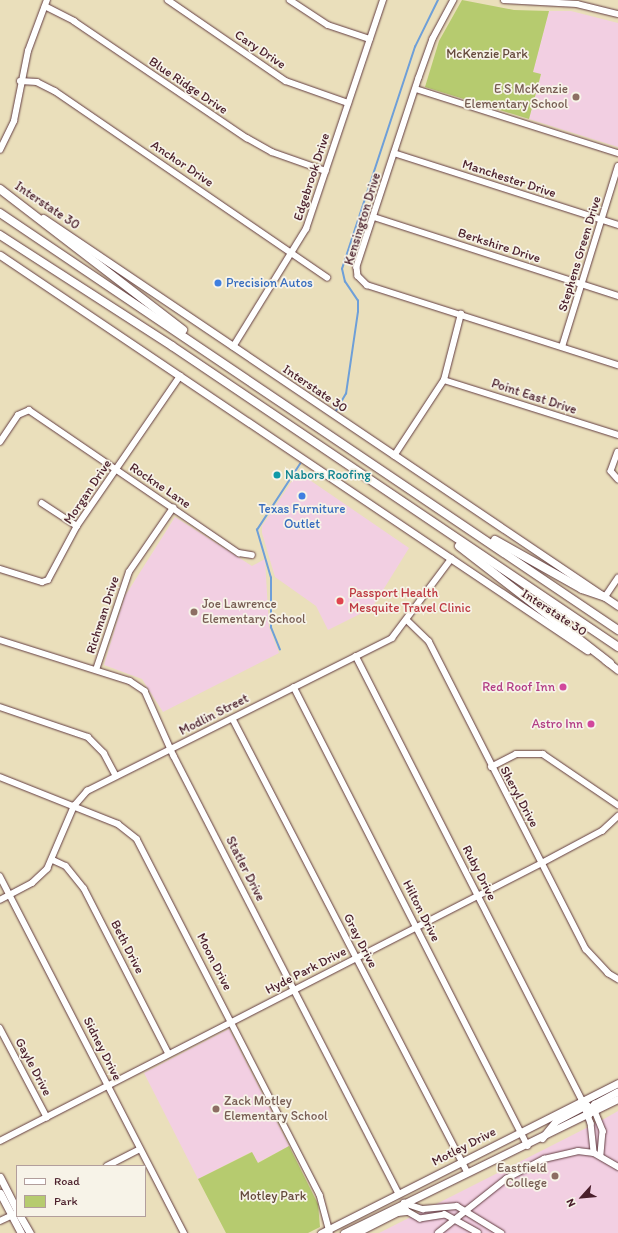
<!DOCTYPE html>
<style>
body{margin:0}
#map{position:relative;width:618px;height:1233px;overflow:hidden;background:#eadfbb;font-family:Itim,sans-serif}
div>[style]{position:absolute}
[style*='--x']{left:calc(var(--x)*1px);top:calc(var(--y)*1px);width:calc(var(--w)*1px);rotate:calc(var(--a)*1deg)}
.built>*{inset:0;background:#f2cfe2}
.green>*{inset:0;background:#b6cb6f}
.stream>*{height:1.5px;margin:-0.75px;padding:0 0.75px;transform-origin:0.75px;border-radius:0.75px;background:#6e9fd8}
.roads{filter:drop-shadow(0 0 1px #623c41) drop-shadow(0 0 1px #623c41)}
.minor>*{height:5.5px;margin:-2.75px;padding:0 2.75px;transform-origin:2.75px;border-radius:2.75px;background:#fff}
.major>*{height:7px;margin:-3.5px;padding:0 3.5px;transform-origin:3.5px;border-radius:3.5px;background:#fff}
.highway>*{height:8px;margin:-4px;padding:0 4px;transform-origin:4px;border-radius:4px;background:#fff}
.dots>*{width:11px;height:11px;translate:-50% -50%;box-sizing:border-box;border:2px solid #f7f3e8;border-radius:50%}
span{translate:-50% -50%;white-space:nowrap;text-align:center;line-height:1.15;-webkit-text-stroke:3.5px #f7f3e8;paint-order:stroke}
.street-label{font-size:13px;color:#4a1f2b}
.park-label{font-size:13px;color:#654a3c}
.education-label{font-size:13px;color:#785e54}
.right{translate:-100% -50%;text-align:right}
.left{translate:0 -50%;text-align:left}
.shop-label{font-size:13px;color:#366cbe}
.culture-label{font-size:13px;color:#0d838f}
.health-label{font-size:13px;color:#be3a42}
.hotel-label{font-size:13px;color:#b23c85}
.legend{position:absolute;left:16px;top:1165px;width:130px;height:52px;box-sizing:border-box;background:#f7f3e8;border:1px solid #b29e9c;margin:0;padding:5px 7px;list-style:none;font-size:12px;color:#4a1f2b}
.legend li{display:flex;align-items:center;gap:8px;height:20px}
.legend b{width:20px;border:1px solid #b29e9c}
.north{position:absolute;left:562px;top:1177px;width:40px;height:40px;-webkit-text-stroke:3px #f7f3e8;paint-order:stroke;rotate:243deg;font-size:11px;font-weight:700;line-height:16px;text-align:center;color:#4a1f2b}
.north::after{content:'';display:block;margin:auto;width:14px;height:18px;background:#4a1f2b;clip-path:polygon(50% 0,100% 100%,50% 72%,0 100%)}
</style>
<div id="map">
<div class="built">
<i style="clip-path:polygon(549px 11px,571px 11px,618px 23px,618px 147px,529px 119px,541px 75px,533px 72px)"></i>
<i style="clip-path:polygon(298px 472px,409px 548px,372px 608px,328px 630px,316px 606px,275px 577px,262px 533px,262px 526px)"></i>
<i style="clip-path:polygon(175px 517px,252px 566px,265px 559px,269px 627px,279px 653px,163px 712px,142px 679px,104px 665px,125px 596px)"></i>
<i style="clip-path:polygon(229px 1029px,289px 1146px,257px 1163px,251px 1152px,198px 1179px,144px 1073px)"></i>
<i style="clip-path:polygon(618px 1111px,618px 1233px,379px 1233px,604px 1119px)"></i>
</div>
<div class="green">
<i style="clip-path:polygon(462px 0,514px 10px,549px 11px,533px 72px,541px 74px,529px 119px,425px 87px,439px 41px)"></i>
<i style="clip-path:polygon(289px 1146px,318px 1204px,320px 1227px,308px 1233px,226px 1233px,198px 1179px,252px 1152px,258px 1163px)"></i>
</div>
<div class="stream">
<i style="--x:336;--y:411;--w:20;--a:-60"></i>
<i style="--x:346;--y:394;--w:83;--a:-81.7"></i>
<i style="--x:358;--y:312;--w:11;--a:-90"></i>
<i style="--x:358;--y:301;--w:23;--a:-124"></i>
<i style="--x:345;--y:282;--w:13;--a:-103"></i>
<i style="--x:342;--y:269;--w:234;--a:-71.8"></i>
<i style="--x:415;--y:47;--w:52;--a:-63.9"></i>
<i style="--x:280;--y:650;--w:24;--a:-112"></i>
<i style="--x:271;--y:628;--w:50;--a:-90"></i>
<i style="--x:271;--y:578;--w:50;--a:-106.3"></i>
<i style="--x:257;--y:530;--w:79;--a:-56.9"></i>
</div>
<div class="roads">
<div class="minor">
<i style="--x:168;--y:0;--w:143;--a:34.5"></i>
<i style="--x:286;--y:81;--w:66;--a:19.5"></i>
<i style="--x:290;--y:0;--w:45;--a:33.3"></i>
<i style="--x:328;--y:25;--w:44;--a:18.4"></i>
<i style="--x:454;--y:0;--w:44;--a:118.3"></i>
<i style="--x:433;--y:39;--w:41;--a:109.7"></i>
<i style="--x:419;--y:78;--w:199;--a:108.2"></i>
<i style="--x:357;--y:267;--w:9;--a:84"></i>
<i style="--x:358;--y:276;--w:13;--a:45"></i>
<i style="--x:367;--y:285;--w:263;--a:17.7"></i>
<i style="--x:504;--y:0;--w:73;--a:3.1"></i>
<i style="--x:577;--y:4;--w:42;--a:13.7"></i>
<i style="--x:45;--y:6;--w:33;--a:27"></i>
<i style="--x:74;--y:21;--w:209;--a:34.1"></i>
<i style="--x:247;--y:138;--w:29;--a:29"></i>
<i style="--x:272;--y:152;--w:57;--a:19.4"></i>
<i style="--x:20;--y:81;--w:17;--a:3"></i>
<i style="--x:37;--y:82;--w:20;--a:27"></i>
<i style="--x:55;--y:91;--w:330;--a:34.4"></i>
<i style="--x:416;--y:89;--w:212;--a:17.6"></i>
<i style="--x:0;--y:150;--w:32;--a:-64"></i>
<i style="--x:14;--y:121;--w:71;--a:-78.7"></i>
<i style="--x:28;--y:51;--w:54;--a:-69.6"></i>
<i style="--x:394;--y:153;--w:235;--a:17.8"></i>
<i style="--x:374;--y:217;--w:256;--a:17.9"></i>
<i style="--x:233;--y:347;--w:139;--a:-58.3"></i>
<i style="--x:306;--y:229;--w:242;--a:-71.4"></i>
<i style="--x:562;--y:347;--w:189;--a:-72.8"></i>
<i style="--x:444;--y:380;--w:182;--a:17.5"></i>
<i style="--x:0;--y:442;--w:32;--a:-56"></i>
<i style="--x:18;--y:415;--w:12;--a:-24"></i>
<i style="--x:29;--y:410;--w:254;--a:34.3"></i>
<i style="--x:239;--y:553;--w:13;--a:9"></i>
<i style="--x:618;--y:452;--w:20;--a:110"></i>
<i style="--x:611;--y:471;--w:11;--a:49"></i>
<i style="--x:394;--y:456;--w:91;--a:-56.7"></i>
<i style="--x:444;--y:380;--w:68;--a:-75.6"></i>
<i style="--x:42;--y:503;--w:42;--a:33.3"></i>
<i style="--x:0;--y:569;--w:44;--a:17.2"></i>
<i style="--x:42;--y:582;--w:6;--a:-18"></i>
<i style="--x:48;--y:580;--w:61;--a:-61.8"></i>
<i style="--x:77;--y:526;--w:182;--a:-55.5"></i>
<i style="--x:605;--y:597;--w:23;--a:-56"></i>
<i style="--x:408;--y:621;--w:29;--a:44"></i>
<i style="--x:429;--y:641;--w:346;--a:63"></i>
<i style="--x:586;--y:949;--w:33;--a:47"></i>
<i style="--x:608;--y:973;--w:12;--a:31"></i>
<i style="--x:0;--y:640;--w:136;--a:17.5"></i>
<i style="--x:130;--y:681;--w:18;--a:34"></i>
<i style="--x:145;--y:691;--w:71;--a:66"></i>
<i style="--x:174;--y:756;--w:492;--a:62.8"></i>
<i style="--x:356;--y:656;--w:498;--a:63"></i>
<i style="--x:582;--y:1100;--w:25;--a:69"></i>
<i style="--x:591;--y:1123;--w:30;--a:84"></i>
<i style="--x:96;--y:670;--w:103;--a:-71.4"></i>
<i style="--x:129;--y:572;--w:78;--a:-55.5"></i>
<i style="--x:294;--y:687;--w:515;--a:62.99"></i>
<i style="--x:0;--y:707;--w:93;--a:18.8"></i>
<i style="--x:88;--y:737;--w:23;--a:45"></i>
<i style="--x:104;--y:753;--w:26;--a:62"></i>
<i style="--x:233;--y:719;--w:511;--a:62.63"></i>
<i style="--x:491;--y:767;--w:28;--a:-27"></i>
<i style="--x:516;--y:754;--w:27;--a:0"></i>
<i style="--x:543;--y:754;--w:91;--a:34.2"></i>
<i style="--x:0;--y:777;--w:127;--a:21.7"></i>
<i style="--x:118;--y:824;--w:24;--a:38"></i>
<i style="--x:137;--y:839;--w:400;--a:62.8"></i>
<i style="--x:320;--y:1195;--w:39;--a:75"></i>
<i style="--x:53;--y:860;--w:14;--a:25"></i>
<i style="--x:66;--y:866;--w:28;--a:51"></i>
<i style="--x:84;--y:888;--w:186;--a:62.9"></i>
<i style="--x:0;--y:876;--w:402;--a:62.7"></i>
<i style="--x:0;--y:900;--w:36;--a:-28"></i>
<i style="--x:32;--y:883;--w:21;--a:-43"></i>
<i style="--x:47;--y:869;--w:69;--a:-66.8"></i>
<i style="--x:74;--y:806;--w:20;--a:-49"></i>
<i style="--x:87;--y:791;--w:341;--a:-26.6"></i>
<i style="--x:392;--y:638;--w:99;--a:-53.2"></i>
<i style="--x:0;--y:1028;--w:101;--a:62.2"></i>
<i style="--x:583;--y:1101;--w:16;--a:40"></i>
<i style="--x:595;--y:1111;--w:22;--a:68"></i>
<i style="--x:603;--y:1131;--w:24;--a:95"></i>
<i style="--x:0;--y:1141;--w:609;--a:-27.15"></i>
<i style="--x:542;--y:863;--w:68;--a:-28.1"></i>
<i style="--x:602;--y:831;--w:22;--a:-43"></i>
<i style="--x:107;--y:1166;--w:37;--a:-27"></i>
<i style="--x:0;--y:1221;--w:19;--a:-25"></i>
<i style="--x:438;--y:1233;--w:87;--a:-38.5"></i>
<i style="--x:506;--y:1179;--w:43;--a:-27.8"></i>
<i style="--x:544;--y:1159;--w:35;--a:-13"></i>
<i style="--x:578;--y:1151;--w:16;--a:7"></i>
<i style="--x:594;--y:1153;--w:28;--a:30"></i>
<i style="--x:478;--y:1233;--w:38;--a:-151"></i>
<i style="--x:445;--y:1215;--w:25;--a:171"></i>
<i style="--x:420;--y:1219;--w:16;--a:-150"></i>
<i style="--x:406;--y:1211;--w:8;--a:-104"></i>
<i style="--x:404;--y:1203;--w:20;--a:18"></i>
<i style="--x:423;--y:1209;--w:34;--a:-5"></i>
<i style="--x:457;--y:1206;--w:52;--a:31.5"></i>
</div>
<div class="major">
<i style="--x:43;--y:218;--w:694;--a:34.01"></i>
<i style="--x:0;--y:255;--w:708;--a:33.94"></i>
<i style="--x:605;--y:660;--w:16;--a:38"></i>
<i style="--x:588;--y:1115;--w:13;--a:-61"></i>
<i style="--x:594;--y:1104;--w:27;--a:-28"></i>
<i style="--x:542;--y:1138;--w:22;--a:-51"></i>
<i style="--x:556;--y:1121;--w:30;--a:-28"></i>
<i style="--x:582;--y:1107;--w:7;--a:-90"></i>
<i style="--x:0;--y:1177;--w:37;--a:63"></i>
<i style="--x:0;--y:1193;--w:45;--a:62.3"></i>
<i style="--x:20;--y:1216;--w:20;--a:60"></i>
<i style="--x:321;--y:1233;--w:333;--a:-26.8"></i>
<i style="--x:344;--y:1233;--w:305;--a:-26.1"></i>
<i style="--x:348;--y:1233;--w:12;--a:-9"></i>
<i style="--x:360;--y:1231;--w:42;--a:-27.2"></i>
<i style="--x:397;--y:1212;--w:9;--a:-6"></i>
</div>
<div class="highway">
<i style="--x:0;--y:189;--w:231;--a:37.6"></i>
<i style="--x:0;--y:213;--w:746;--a:34.01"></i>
<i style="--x:0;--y:235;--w:205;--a:32.8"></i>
<i style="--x:172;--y:346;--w:538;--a:34.01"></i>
<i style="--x:495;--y:540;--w:100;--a:29.4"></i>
<i style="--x:582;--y:589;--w:24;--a:19"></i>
<i style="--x:459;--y:546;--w:191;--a:37.8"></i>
</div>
</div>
<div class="dots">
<i style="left:576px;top:97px;background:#8d6e63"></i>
<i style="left:218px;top:283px;background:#3f7fe0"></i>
<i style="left:277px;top:475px;background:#0f9aa8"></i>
<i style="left:302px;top:496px;background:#3f7fe0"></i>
<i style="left:340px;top:601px;background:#e0444e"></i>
<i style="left:194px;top:612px;background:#8d6e63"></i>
<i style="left:563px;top:687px;background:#d1479c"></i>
<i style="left:591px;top:724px;background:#d1479c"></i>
<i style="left:216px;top:1109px;background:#8d6e63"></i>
<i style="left:555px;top:1176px;background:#8d6e63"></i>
</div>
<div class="street-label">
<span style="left:260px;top:50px;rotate:34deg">Cary Drive</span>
<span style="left:188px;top:86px;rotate:34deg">Blue Ridge Drive</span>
<span style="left:182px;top:164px;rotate:34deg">Anchor Drive</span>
<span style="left:312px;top:177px;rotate:-72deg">Edgebrook Drive</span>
<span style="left:509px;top:179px;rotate:18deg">Manchester Drive</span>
<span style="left:47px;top:206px;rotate:34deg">Interstate 30</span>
<span style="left:363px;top:219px;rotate:-73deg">Kensington Drive</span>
<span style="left:499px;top:246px;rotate:18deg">Berkshire Drive</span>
<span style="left:580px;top:254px;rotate:-73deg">Stephens Green Drive</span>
<span style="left:315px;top:389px;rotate:34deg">Interstate 30</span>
<span style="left:534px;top:397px;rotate:18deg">Point East Drive</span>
<span style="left:160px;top:486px;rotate:34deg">Rockne Lane</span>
<span style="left:88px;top:492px;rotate:-56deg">Morgan Drive</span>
<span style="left:554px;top:613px;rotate:33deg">Interstate 30</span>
<span style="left:103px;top:615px;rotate:-72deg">Richman Drive</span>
<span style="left:214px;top:715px;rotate:-27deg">Modlin Street</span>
<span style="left:519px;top:797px;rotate:62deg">Sheryl Drive</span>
<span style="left:245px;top:869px;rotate:63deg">Statler Drive</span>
<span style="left:479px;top:873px;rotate:63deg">Ruby Drive</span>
<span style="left:421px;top:911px;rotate:63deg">Hilton Drive</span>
<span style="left:360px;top:941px;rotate:63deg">Gray Drive</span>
<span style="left:127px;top:947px;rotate:63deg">Beth Drive</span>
<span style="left:214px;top:962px;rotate:63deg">Moon Drive</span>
<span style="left:306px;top:971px;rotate:-27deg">Hyde Park Drive</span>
<span style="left:102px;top:1049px;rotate:63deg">Sidney Drive</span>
<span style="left:33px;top:1067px;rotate:62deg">Gayle Drive</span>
<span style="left:464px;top:1147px;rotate:-27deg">Motley Drive</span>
</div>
<div class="park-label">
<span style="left:487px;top:54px">McKenzie Park</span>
<span style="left:273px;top:1196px">Motley Park</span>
</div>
<div class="education-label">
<span class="right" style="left:568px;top:97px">E S McKenzie<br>Elementary School</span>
<span class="left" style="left:202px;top:612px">Joe Lawrence<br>Elementary School</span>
<span class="left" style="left:224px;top:1109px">Zack Motley<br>Elementary School</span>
<span class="right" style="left:547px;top:1176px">Eastfield<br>College</span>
</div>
<div class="shop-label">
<span class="left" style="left:226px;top:283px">Precision Autos</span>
<span style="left:302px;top:517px">Texas Furniture<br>Outlet</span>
</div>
<div class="culture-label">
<span class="left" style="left:285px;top:475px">Nabors Roofing</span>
</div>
<div class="health-label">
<span class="left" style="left:349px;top:601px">Passport Health<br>Mesquite Travel Clinic</span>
</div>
<div class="hotel-label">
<span class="right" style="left:555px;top:687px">Red Roof Inn</span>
<span class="right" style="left:583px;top:724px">Astro Inn</span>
</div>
<ul class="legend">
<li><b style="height:5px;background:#fff"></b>Road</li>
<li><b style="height:11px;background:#b6cb6f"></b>Park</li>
</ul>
<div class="north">N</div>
</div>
